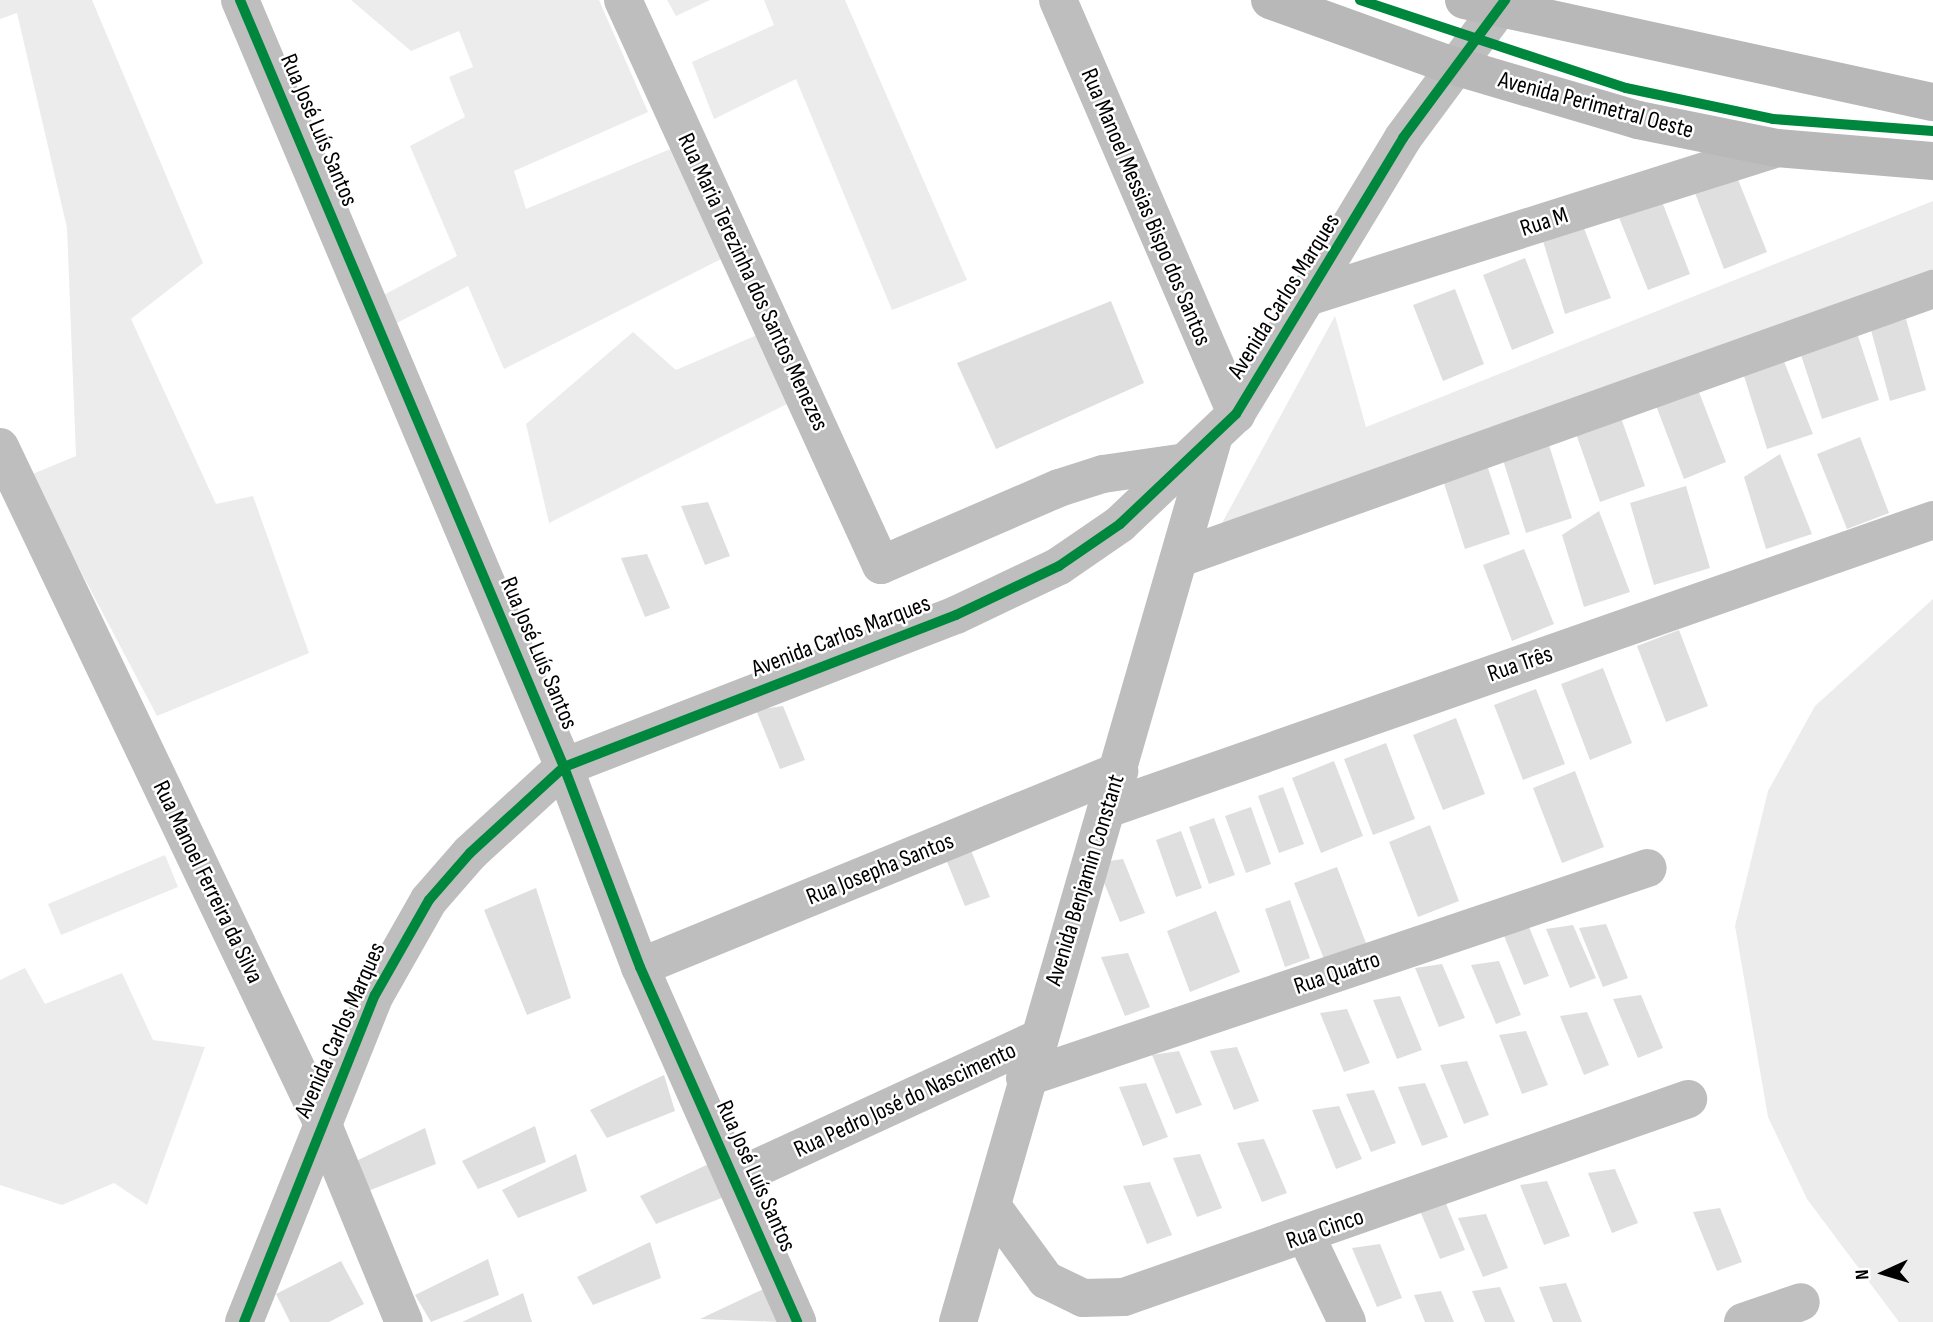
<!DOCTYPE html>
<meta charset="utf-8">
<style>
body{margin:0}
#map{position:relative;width:1933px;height:1322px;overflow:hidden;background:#fff;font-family:"Sofia Sans Condensed",sans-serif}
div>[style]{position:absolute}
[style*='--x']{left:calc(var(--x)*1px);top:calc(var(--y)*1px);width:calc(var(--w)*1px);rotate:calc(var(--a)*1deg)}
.green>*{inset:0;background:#ececec}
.building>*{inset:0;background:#dfdfdf}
.minor>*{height:38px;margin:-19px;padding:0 19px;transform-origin:19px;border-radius:19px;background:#bebebe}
.tertiary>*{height:38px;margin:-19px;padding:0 19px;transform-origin:19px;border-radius:19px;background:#bebebe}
.secondary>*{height:38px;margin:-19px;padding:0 19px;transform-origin:19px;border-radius:19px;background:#b8b8b8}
.cycleway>*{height:10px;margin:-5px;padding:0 5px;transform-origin:5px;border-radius:5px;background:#00873e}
span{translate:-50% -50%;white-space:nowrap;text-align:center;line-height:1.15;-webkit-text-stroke:5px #fff;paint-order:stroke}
.street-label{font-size:24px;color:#000}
.north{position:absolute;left:1849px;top:1238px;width:70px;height:70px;-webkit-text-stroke:5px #fff;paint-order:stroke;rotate:266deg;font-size:19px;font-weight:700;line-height:28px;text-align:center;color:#000}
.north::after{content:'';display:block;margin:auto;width:24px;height:32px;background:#000;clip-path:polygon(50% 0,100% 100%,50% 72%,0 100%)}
</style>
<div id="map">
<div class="green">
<i style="clip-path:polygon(0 0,92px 0,203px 263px,131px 319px,216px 504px,253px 496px,309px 653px,157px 716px,30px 475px,76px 456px,67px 228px,17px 13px,0 19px)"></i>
<i style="clip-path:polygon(351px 0,599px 0,648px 112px,514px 171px,526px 209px,675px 147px,727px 256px,504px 369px,468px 286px,395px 324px,378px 298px,457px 256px,410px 146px,465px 117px,449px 77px,473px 67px,459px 31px,411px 51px)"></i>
<i style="clip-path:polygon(667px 0,710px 0,676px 16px)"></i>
<i style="clip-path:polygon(764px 0,845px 0,967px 280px,892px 310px,796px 79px,714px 119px,692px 62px,774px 25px)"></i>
<i style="clip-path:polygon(1933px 201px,1933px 274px,1222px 523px,1335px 316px,1366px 427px)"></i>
<i style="clip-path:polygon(633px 332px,676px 370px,757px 335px,791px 402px,549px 523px,526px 424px)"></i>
<i style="clip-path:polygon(1933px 599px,1933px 1322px,1899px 1322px,1807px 1199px,1768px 1117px,1735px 926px,1768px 791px,1815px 706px)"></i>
<i style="clip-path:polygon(165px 855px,178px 887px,61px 935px,48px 904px)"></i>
<i style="clip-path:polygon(25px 968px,45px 1004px,122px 973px,153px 1040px,205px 1047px,147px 1205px,114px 1183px,62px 1205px,0 1185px,0 980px)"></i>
</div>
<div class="building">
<i style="clip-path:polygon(1737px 177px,1767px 252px,1724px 269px,1695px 193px)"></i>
<i style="clip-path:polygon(1661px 199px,1690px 274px,1648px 290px,1618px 215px)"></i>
<i style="clip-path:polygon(1580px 218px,1611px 298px,1565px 314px,1543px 241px)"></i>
<i style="clip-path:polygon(1525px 258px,1554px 333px,1512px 350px,1483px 275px)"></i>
<i style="clip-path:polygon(1455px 289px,1484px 364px,1443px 381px,1413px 305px)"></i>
<i style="clip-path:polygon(1111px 301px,1144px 383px,996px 449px,957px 363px)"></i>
<i style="clip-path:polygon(1906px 319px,1926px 390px,1890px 401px,1871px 330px)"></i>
<i style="clip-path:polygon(1857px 333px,1879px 400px,1822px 419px,1800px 352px)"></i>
<i style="clip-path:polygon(1781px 354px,1813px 434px,1767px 449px,1744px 376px)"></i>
<i style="clip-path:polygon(1697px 387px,1726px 462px,1684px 479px,1655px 403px)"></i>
<i style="clip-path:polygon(1619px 412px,1645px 486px,1600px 502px,1574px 428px)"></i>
<i style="clip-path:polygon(1860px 437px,1889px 513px,1847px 529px,1817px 454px)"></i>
<i style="clip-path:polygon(1549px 445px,1572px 518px,1526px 533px,1503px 460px)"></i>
<i style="clip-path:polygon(1780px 454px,1812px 534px,1766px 549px,1744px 477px)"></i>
<i style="clip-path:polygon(1486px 462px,1510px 534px,1465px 549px,1442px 477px)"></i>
<i style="clip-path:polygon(1686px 486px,1710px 568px,1654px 585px,1630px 503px)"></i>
<i style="clip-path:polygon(708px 502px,730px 556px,705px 565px,681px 506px)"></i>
<i style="clip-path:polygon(1599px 511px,1630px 592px,1584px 607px,1562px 535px)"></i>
<i style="clip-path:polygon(1524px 549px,1554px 624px,1512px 641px,1483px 565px)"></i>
<i style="clip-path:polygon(647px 554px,670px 608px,645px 617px,621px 558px)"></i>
<i style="clip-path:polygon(1679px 630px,1708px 706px,1666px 722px,1637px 646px)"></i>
<i style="clip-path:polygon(1603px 668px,1632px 743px,1590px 760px,1561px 684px)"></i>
<i style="clip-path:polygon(1536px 689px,1565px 764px,1523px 780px,1494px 705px)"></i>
<i style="clip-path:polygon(783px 706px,805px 760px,780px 769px,756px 710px)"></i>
<i style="clip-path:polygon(1456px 718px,1485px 794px,1443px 810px,1413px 735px)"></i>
<i style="clip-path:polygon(1386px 743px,1415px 819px,1373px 835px,1344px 759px)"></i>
<i style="clip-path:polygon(1334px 761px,1363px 836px,1321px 853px,1292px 778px)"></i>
<i style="clip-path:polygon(1575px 771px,1604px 847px,1562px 863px,1533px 788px)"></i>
<i style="clip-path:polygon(1283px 787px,1304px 844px,1279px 853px,1258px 796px)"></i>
<i style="clip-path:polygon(1251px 807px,1271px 864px,1246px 873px,1225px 816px)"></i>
<i style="clip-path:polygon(1214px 818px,1235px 875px,1209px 884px,1189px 827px)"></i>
<i style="clip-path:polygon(1430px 825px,1459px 901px,1418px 917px,1389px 842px)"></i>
<i style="clip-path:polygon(1181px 831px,1202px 888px,1176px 897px,1156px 840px)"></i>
<i style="clip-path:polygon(968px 843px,990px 897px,965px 906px,941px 847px)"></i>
<i style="clip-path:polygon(1123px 859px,1145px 913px,1120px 922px,1096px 863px)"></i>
<i style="clip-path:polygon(1337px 867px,1366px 943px,1324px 959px,1294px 883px)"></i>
<i style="clip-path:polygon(536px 888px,571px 998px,527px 1015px,484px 910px)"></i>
<i style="clip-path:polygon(1290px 900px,1310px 958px,1285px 967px,1265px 909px)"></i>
<i style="clip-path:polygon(1216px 911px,1240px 972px,1190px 992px,1167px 931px)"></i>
<i style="clip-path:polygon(1527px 922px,1549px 976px,1524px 985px,1500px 926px)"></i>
<i style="clip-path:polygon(1606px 924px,1628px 978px,1603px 987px,1579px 928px)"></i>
<i style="clip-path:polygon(1573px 925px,1596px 978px,1570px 988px,1546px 929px)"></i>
<i style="clip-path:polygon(1128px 953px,1150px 1007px,1125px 1016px,1101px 957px)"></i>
<i style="clip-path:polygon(1499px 961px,1521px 1015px,1496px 1024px,1471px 965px)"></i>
<i style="clip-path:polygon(1442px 964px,1465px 1018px,1439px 1027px,1415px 968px)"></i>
<i style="clip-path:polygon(1641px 995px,1663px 1048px,1638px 1058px,1613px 999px)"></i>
<i style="clip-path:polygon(1400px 996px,1422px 1050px,1397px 1059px,1373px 1000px)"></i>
<i style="clip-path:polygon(1347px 1009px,1370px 1063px,1344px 1072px,1320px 1013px)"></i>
<i style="clip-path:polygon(1587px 1012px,1609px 1065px,1584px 1075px,1560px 1016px)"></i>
<i style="clip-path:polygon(1526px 1031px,1548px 1085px,1522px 1094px,1499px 1035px)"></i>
<i style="clip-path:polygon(1237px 1047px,1259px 1101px,1234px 1110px,1210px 1051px)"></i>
<i style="clip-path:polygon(1179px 1051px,1202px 1105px,1176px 1114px,1152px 1055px)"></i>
<i style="clip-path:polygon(1467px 1061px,1489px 1115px,1464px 1124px,1440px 1065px)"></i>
<i style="clip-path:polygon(664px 1075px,675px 1111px,607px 1138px,590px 1110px)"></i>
<i style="clip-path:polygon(1146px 1083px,1168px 1137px,1143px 1146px,1119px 1087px)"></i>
<i style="clip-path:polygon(1425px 1083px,1448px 1137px,1422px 1146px,1398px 1087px)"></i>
<i style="clip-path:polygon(1374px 1090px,1396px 1143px,1371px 1152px,1346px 1094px)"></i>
<i style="clip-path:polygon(1339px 1106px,1362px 1159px,1336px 1169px,1312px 1110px)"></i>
<i style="clip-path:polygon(535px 1126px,546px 1162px,478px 1189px,462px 1161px)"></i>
<i style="clip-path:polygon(425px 1128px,436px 1164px,368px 1191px,352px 1163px)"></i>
<i style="clip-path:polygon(1264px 1139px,1287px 1193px,1262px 1202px,1237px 1143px)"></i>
<i style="clip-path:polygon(576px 1154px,587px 1191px,518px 1218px,502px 1190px)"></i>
<i style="clip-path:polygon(1200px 1154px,1222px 1208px,1197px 1217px,1173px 1158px)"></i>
<i style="clip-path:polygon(713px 1162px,724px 1197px,656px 1224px,640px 1196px)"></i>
<i style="clip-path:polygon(1615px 1169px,1638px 1223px,1612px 1233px,1588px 1173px)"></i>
<i style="clip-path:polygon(1547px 1181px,1570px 1236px,1544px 1245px,1520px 1185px)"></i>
<i style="clip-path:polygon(1150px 1182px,1172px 1235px,1147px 1244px,1123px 1186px)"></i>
<i style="clip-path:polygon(1443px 1196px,1465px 1250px,1440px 1259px,1416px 1201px)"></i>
<i style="clip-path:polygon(1720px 1208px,1742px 1262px,1717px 1271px,1693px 1212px)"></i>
<i style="clip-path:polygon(1486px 1214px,1508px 1268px,1483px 1277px,1458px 1218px)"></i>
<i style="clip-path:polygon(650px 1242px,661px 1278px,593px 1305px,577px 1277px)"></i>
<i style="clip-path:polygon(1380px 1244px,1402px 1298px,1377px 1307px,1352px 1248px)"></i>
<i style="clip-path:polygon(488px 1259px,499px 1295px,431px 1322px,415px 1295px)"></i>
<i style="clip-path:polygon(341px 1261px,364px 1304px,329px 1322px,290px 1322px,276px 1294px)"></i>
<i style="clip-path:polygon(1566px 1283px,1582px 1322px,1553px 1322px,1539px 1287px)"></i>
<i style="clip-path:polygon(774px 1284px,779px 1322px,700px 1319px)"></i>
<i style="clip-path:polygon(1500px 1287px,1515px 1322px,1485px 1322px,1472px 1291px)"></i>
<i style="clip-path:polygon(1441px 1291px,1454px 1322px,1425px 1322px,1414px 1295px)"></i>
<i style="clip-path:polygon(523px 1293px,532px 1322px,462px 1322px)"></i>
</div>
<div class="minor">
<i style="--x:240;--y:0;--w:833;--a:67.1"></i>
<i style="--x:564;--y:767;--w:214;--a:69.2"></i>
<i style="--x:640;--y:967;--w:388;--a:66.1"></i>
<i style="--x:623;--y:0;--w:621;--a:65.46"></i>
<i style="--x:881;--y:565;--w:194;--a:-23.4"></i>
<i style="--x:1059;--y:488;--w:46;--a:-17.7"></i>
<i style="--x:1103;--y:474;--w:84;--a:-8.2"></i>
<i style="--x:1058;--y:0;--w:451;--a:66.7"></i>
<i style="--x:1311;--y:296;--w:489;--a:-17.6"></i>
<i style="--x:0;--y:447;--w:746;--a:64.5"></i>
<i style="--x:321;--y:1120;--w:218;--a:67.7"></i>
<i style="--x:1180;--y:558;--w:800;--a:-19.66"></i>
<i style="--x:1107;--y:809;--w:875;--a:-19.28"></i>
<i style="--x:640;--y:967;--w:518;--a:-22.25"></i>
<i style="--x:1025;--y:1078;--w:657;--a:-18.63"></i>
<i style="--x:735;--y:1178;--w:332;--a:-24.7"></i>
<i style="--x:992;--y:1206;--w:92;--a:53.9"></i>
<i style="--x:1046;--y:1280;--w:41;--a:25.9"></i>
<i style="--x:1083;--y:1298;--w:41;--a:-1.4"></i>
<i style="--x:1124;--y:1297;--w:598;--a:-19.34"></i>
<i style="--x:1306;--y:1236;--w:95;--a:64.5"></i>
<i style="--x:958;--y:1322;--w:919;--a:-73.89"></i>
<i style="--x:1743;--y:1322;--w:61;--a:-19"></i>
</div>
<div class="tertiary">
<i style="--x:244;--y:1322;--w:352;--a:-68.2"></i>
<i style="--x:375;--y:995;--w:109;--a:-60.4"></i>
<i style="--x:429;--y:900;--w:62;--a:-48.9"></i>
<i style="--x:470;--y:853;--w:127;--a:-42.5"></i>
<i style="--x:564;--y:767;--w:420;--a:-21.2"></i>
<i style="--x:956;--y:615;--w:114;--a:-25.4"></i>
<i style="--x:1059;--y:566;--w:74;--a:-34.5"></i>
<i style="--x:1120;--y:524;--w:160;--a:-43.5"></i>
<i style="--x:1236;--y:414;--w:323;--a:-58.8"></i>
<i style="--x:1403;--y:138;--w:172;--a:-53.5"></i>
</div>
<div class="secondary">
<i style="--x:1270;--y:0;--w:192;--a:19.8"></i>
<i style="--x:1451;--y:65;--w:195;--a:16.4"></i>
<i style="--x:1638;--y:120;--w:142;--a:11.4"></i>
<i style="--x:1777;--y:148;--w:157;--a:4.8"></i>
<i style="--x:1464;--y:0;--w:480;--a:12.3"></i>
</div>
<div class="cycleway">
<i style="--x:240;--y:0;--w:833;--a:67.1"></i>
<i style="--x:564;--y:767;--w:214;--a:69.2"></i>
<i style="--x:640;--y:967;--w:388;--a:66.1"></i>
<i style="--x:1360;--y:0;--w:280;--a:18.3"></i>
<i style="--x:1626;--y:88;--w:150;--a:11.9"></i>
<i style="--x:1773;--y:119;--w:160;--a:4.3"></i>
<i style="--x:244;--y:1322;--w:352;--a:-68.2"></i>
<i style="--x:375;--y:995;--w:109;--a:-60.4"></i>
<i style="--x:429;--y:900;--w:62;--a:-48.9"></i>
<i style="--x:470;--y:853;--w:127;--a:-42.5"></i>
<i style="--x:564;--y:767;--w:420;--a:-21.2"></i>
<i style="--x:956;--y:615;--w:114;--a:-25.4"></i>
<i style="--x:1059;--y:566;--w:74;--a:-34.5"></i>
<i style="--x:1120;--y:524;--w:160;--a:-43.5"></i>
<i style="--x:1236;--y:414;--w:323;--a:-58.8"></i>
<i style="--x:1403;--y:138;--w:172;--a:-53.5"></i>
</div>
<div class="street-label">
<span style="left:1596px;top:105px;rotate:15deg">Avenida Perimetral Oeste</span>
<span style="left:319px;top:130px;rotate:67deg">Rua José Luís Santos</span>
<span style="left:1146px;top:207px;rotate:67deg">Rua Manoel Messias Bispo dos Santos</span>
<span style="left:1544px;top:222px;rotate:-18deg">Rua M</span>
<span style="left:753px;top:282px;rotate:65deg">Rua Maria Terezinha dos Santos Menezes</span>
<span style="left:1284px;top:296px;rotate:-58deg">Avenida Carlos Marques</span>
<span style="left:841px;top:636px;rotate:-21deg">Avenida Carlos Marques</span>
<span style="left:539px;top:653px;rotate:67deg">Rua José Luís Santos</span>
<span style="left:1520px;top:664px;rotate:-19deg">Rua Três</span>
<span style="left:880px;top:869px;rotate:-22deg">Rua Josepha Santos</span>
<span style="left:1085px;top:880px;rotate:-73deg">Avenida Benjamin Constant</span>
<span style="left:208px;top:882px;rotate:64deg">Rua Manoel Ferreira da Silva</span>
<span style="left:1337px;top:973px;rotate:-19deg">Rua Quatro</span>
<span style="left:340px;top:1030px;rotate:-66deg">Avenida Carlos Marques</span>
<span style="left:905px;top:1100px;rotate:-25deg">Rua Pedro José do Nascimento</span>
<span style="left:756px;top:1176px;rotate:66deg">Rua José Luís Santos</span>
<span style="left:1325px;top:1229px;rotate:-19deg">Rua Cinco</span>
</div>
<div class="north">N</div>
</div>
